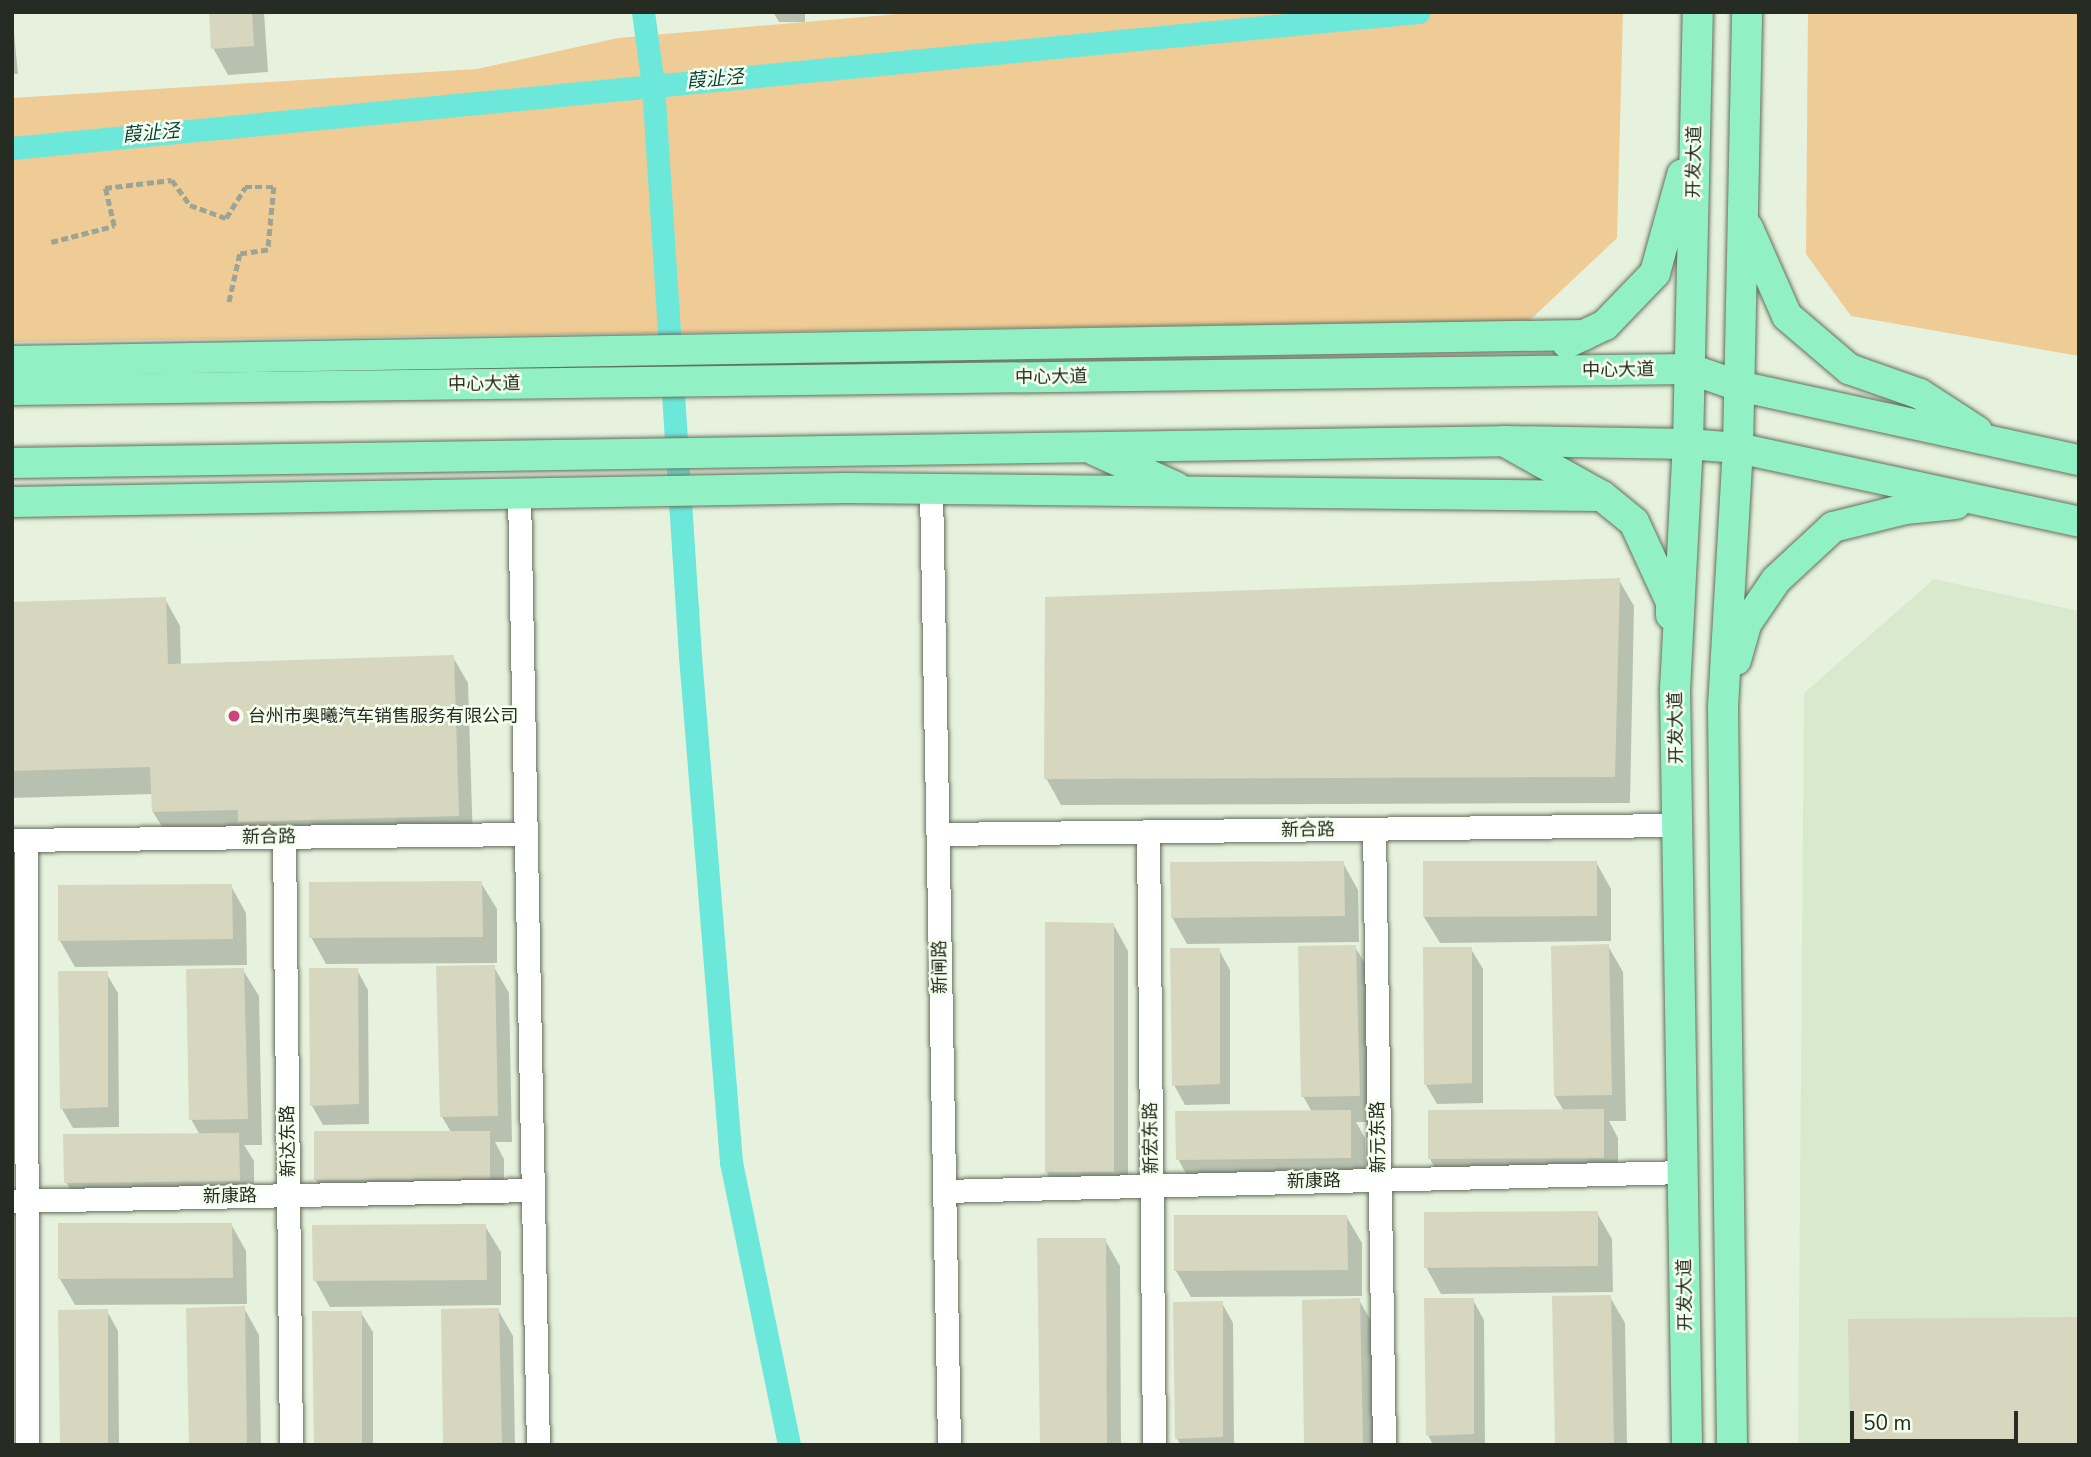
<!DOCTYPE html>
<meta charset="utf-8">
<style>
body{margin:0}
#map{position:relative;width:2091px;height:1457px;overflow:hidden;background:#e6f2dd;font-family:"Nunito Sans","Noto Sans SC",sans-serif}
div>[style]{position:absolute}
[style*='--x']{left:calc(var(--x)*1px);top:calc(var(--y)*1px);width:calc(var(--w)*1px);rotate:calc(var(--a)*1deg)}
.built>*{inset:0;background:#d9e9ce}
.green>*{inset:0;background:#efcb95}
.shadow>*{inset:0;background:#0003}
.canal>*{height:23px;margin:-11.5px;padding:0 11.5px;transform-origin:11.5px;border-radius:11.5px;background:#6ce8da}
.building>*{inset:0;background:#d7d6bf}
.path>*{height:4.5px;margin-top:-2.25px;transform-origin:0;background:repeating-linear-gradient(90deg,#9ca595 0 7px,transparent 0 10.5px)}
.roads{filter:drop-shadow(0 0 2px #646f5c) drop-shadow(0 0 2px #646f5c)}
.minor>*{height:23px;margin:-11.5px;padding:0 11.5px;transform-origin:11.5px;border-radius:11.5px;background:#fff}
.major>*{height:30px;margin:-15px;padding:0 15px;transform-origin:15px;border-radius:15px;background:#92f1c4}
.dots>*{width:19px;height:19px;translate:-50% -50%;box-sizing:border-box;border:4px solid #f5ffed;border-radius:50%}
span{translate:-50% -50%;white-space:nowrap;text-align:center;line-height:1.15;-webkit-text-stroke:5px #f5ffed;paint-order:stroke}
.street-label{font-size:18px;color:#262b23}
.poi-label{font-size:18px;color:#262b23}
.left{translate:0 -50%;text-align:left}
.water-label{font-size:19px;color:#09443f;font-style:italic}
.frame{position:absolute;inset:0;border:14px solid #262b23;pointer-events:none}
.scale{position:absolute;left:1850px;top:1411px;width:168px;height:32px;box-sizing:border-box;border:4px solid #262b23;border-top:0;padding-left:9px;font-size:21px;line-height:24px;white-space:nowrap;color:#262b23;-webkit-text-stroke:5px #f5ffed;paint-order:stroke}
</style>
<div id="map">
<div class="built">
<i style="clip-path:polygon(1934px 579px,2079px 611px,2079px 1445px,1798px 1445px,1804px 693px)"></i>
</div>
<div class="green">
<i style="clip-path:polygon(921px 12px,1623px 12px,1617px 238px,1529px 321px,12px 342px,12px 98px,477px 69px,618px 38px)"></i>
<i style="clip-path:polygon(1808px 12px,2079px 12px,2079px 356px,1851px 316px,1806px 254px)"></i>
</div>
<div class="shadow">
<i style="clip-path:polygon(12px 12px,18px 74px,12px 74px)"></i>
<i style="clip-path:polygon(210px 12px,264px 12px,268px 72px,228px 75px,213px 48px)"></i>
<i style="clip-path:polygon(773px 12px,805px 12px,805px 22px,779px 22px)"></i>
<i style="clip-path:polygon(1619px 580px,1634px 606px,1630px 803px,1061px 805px,1046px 778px)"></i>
<i style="clip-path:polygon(165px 599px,180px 626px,181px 665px,453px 657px,468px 683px,473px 842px,169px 838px,153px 812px,153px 794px,12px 798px,12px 604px)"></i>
<i style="clip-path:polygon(1596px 862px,1611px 889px,1611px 941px,1440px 943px,1424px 917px)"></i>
<i style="clip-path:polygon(1343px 863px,1358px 890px,1359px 942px,1187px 944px,1172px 917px)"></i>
<i style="clip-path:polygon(481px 883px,497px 909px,497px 963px,326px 964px,311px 937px)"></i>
<i style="clip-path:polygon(231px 886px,246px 913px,247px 965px,75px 967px,60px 941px)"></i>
<i style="clip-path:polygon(1113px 924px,1128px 951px,1128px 1198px,1062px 1198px,1046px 1171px)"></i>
<i style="clip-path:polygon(1608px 946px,1623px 972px,1626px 1121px,1609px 1121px,1618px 1138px,1618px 1183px,1445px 1185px,1430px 1159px,1564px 1111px,1555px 1096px)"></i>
<i style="clip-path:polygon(1355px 947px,1371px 973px,1374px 1122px,1356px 1122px,1365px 1138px,1366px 1184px,1193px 1186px,1178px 1159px,1312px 1112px,1303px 1096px)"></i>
<i style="clip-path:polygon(1471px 949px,1483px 969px,1483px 1103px,1437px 1104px,1426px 1085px)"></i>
<i style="clip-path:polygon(1219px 950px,1230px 970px,1230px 1104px,1185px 1105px,1174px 1085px)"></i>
<i style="clip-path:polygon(494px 967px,509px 993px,512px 1142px,495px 1142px,504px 1159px,504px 1205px,331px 1206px,316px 1180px,451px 1132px,442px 1117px)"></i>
<i style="clip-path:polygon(243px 970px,259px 996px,262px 1145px,244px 1145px,254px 1161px,254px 1207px,81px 1209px,66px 1182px,200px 1135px,191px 1119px)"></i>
<i style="clip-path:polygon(357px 970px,368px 990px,369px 1124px,323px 1125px,312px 1106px)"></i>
<i style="clip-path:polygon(106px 973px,118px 993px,119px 1127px,73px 1128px,62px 1109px)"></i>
<i style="clip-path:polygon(12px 1080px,14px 1196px,12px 1196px)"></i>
<i style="clip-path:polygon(1597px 1213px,1612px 1239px,1613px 1292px,1441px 1294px,1426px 1267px)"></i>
<i style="clip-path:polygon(1346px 1216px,1362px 1243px,1362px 1296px,1191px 1297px,1176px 1271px)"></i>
<i style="clip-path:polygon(231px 1224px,246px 1251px,247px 1304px,75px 1305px,60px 1279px)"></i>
<i style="clip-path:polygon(485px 1226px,501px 1252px,501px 1305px,330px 1307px,315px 1280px)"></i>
<i style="clip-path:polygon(1105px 1240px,1120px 1266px,1121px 1445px,1042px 1445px)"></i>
<i style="clip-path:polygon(1610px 1297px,1625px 1323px,1627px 1445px,1557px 1445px)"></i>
<i style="clip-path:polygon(1359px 1300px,1374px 1326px,1377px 1445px,1306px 1445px)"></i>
<i style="clip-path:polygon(1473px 1300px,1484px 1320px,1485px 1445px,1433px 1445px,1428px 1435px)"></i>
<i style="clip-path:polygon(1222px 1303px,1233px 1323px,1234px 1445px,1181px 1445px,1177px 1439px)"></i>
<i style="clip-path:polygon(244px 1308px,259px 1335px,261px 1445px,191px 1445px)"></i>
<i style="clip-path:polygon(498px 1310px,513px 1336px,515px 1445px,445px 1445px)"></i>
<i style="clip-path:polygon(107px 1311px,118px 1331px,119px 1445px,62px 1445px)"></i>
<i style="clip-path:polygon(361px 1313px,373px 1332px,373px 1445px,316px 1445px)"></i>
</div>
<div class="canal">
<i style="--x:643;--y:12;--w:74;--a:82.2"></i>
<i style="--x:653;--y:85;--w:572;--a:86.29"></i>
<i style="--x:690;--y:656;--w:508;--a:85.37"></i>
<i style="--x:731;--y:1162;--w:289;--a:78.4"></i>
<i style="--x:12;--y:148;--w:1413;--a:-5.52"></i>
</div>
<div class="building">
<i style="clip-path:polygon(209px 12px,252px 12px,254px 46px,211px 49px)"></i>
<i style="clip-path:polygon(1620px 578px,1615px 777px,1044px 779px,1045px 597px)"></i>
<i style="clip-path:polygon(166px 597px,168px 664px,454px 655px,459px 816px,238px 822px,238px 810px,152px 812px,150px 767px,12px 771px,12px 602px)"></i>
<i style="clip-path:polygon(1344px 861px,1345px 916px,1171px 918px,1170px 862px)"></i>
<i style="clip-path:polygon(1423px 861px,1597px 861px,1597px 916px,1423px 917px)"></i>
<i style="clip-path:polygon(482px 881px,483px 937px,309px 938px,309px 882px)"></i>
<i style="clip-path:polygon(232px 884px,233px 939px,58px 941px,58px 885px)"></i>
<i style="clip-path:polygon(1045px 922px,1114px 923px,1114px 1172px,1045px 1172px)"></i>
<i style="clip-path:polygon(1609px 944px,1612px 1095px,1554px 1096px,1551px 946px)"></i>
<i style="clip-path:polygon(1356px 945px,1360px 1096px,1301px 1097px,1298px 946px)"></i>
<i style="clip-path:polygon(1423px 947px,1472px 947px,1472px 1083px,1424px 1085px)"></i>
<i style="clip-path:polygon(1170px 948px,1220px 948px,1220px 1084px,1172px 1086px)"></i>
<i style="clip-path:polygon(495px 965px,498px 1116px,440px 1117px,436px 966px)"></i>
<i style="clip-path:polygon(244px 968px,248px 1119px,189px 1120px,186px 969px)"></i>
<i style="clip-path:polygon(309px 968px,358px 968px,359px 1104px,310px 1106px)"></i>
<i style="clip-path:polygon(58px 971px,108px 971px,108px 1107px,60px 1109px)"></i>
<i style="clip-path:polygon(1604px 1109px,1604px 1158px,1428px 1159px,1428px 1110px)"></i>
<i style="clip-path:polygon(1351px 1110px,1351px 1158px,1176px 1160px,1175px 1111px)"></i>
<i style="clip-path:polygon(314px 1131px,490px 1131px,490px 1179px,314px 1180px)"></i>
<i style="clip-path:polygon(239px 1133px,240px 1181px,64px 1183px,63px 1134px)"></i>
<i style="clip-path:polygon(1598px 1211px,1598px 1266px,1424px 1268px,1424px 1212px)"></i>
<i style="clip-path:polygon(1174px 1215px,1347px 1215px,1348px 1270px,1174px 1271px)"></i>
<i style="clip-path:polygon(58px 1223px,232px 1223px,233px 1278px,58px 1279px)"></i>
<i style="clip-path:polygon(486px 1224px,487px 1280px,313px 1281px,312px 1225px)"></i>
<i style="clip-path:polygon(1037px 1238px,1106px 1238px,1107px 1445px,1040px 1445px)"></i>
<i style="clip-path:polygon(1611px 1295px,1614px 1445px,1555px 1445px,1552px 1296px)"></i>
<i style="clip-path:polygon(1360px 1298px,1363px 1445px,1304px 1445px,1302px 1300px)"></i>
<i style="clip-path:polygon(1424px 1298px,1474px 1298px,1474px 1434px,1426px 1436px)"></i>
<i style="clip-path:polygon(1223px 1301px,1223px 1437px,1175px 1439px,1173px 1302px)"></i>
<i style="clip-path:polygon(245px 1306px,247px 1445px,189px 1445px,186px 1308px)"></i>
<i style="clip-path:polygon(499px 1308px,502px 1445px,443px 1445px,441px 1309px)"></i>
<i style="clip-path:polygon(108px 1309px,108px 1445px,60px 1445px,58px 1310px)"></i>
<i style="clip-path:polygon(312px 1311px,362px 1311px,362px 1445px,314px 1445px)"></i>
<i style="clip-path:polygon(2079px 1317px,2079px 1445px,1850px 1445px,1848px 1319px)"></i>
</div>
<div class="path">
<i style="--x:51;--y:242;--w:65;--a:-14.3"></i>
<i style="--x:114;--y:226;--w:39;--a:-103"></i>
<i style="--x:105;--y:188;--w:67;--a:-6.8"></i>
<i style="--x:172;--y:180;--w:31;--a:54"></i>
<i style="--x:190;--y:205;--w:38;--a:20"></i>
<i style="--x:226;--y:218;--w:36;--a:-58"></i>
<i style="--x:245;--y:187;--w:29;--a:0"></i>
<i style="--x:274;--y:187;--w:63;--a:95.4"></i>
<i style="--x:268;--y:250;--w:28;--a:172"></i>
<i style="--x:240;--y:254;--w:50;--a:102.7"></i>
</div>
<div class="roads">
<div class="minor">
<i style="--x:931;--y:489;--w:956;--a:88.92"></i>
<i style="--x:519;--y:494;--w:951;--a:88.86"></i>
<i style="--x:1374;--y:829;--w:616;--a:89.07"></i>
<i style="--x:1148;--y:831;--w:614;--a:89.44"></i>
<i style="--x:938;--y:834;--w:741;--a:-0.7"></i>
<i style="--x:284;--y:837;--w:608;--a:89.34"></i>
<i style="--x:12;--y:840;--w:514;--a:-0.67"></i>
<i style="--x:26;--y:840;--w:605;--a:89.91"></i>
<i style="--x:944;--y:1191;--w:739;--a:-1.47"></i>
<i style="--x:15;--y:1201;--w:518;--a:-1.22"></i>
</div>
<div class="major">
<i style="--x:1748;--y:228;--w:96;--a:66.1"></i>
<i style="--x:1787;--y:316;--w:82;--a:40.5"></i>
<i style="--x:1849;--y:369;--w:75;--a:19.4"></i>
<i style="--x:1920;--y:394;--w:68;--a:33"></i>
<i style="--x:1567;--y:343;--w:42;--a:-25.3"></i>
<i style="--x:1605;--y:325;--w:72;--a:-46.1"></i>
<i style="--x:1655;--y:273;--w:102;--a:-74.6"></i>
<i style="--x:12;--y:361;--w:1573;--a:-0.95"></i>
<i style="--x:12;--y:390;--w:1678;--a:-0.72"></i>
<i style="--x:1690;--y:369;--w:52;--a:19.1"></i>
<i style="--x:1739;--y:386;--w:348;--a:12.3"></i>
<i style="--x:1507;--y:443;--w:109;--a:29.2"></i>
<i style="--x:1602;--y:496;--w:41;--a:39.1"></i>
<i style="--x:1634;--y:522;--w:88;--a:65.2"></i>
<i style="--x:1671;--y:602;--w:13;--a:90"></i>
<i style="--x:1094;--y:450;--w:90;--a:24.3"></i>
<i style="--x:12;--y:463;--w:1492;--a:-0.84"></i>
<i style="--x:1504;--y:441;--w:184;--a:0.9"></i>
<i style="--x:1688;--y:444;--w:50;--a:4.6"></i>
<i style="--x:1738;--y:448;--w:349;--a:12.2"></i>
<i style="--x:12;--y:502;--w:834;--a:-0.96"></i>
<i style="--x:846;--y:488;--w:756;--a:0.61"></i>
<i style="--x:1736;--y:660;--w:37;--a:-74"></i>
<i style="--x:1746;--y:624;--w:53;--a:-55.7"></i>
<i style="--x:1776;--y:580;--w:78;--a:-42.9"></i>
<i style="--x:1833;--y:527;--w:74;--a:-14"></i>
<i style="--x:1905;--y:509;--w:51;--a:-5.6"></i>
<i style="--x:1687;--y:1445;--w:755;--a:-90.91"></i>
<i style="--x:1675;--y:690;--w:246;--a:-87"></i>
<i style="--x:1688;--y:444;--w:432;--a:-88.7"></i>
<i style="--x:1732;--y:1445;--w:738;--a:-90.7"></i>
<i style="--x:1723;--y:707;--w:259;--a:-86.7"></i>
<i style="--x:1738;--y:448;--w:436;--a:-88.8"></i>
</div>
</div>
<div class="dots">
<i style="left:234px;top:716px;background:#cd4580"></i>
</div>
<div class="street-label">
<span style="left:1694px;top:162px;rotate:-89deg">开发大道</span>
<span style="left:1618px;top:370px;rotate:-1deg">中心大道</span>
<span style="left:1051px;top:377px;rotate:-1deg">中心大道</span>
<span style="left:484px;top:384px;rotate:-1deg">中心大道</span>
<span style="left:1676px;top:728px;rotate:-91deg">开发大道</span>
<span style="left:1308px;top:830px;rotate:-1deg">新合路</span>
<span style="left:269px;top:837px;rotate:-1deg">新合路</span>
<span style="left:940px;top:967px;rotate:-91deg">新闸路</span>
<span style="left:1378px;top:1137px;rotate:-91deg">新元东路</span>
<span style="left:1151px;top:1138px;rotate:-91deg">新宏东路</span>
<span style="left:288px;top:1141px;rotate:-91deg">新达东路</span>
<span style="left:1314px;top:1181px;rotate:-1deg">新康路</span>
<span style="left:230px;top:1196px;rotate:-1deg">新康路</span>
<span style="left:1685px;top:1295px;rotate:-91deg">开发大道</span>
</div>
<div class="poi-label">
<span class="left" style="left:248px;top:716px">台州市奥曦汽车销售服务有限公司</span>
</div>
<div class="water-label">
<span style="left:715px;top:80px;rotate:-5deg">葭沚泾</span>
<span style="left:151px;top:134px;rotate:-5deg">葭沚泾</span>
</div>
<div class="frame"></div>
<div class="scale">50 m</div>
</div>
